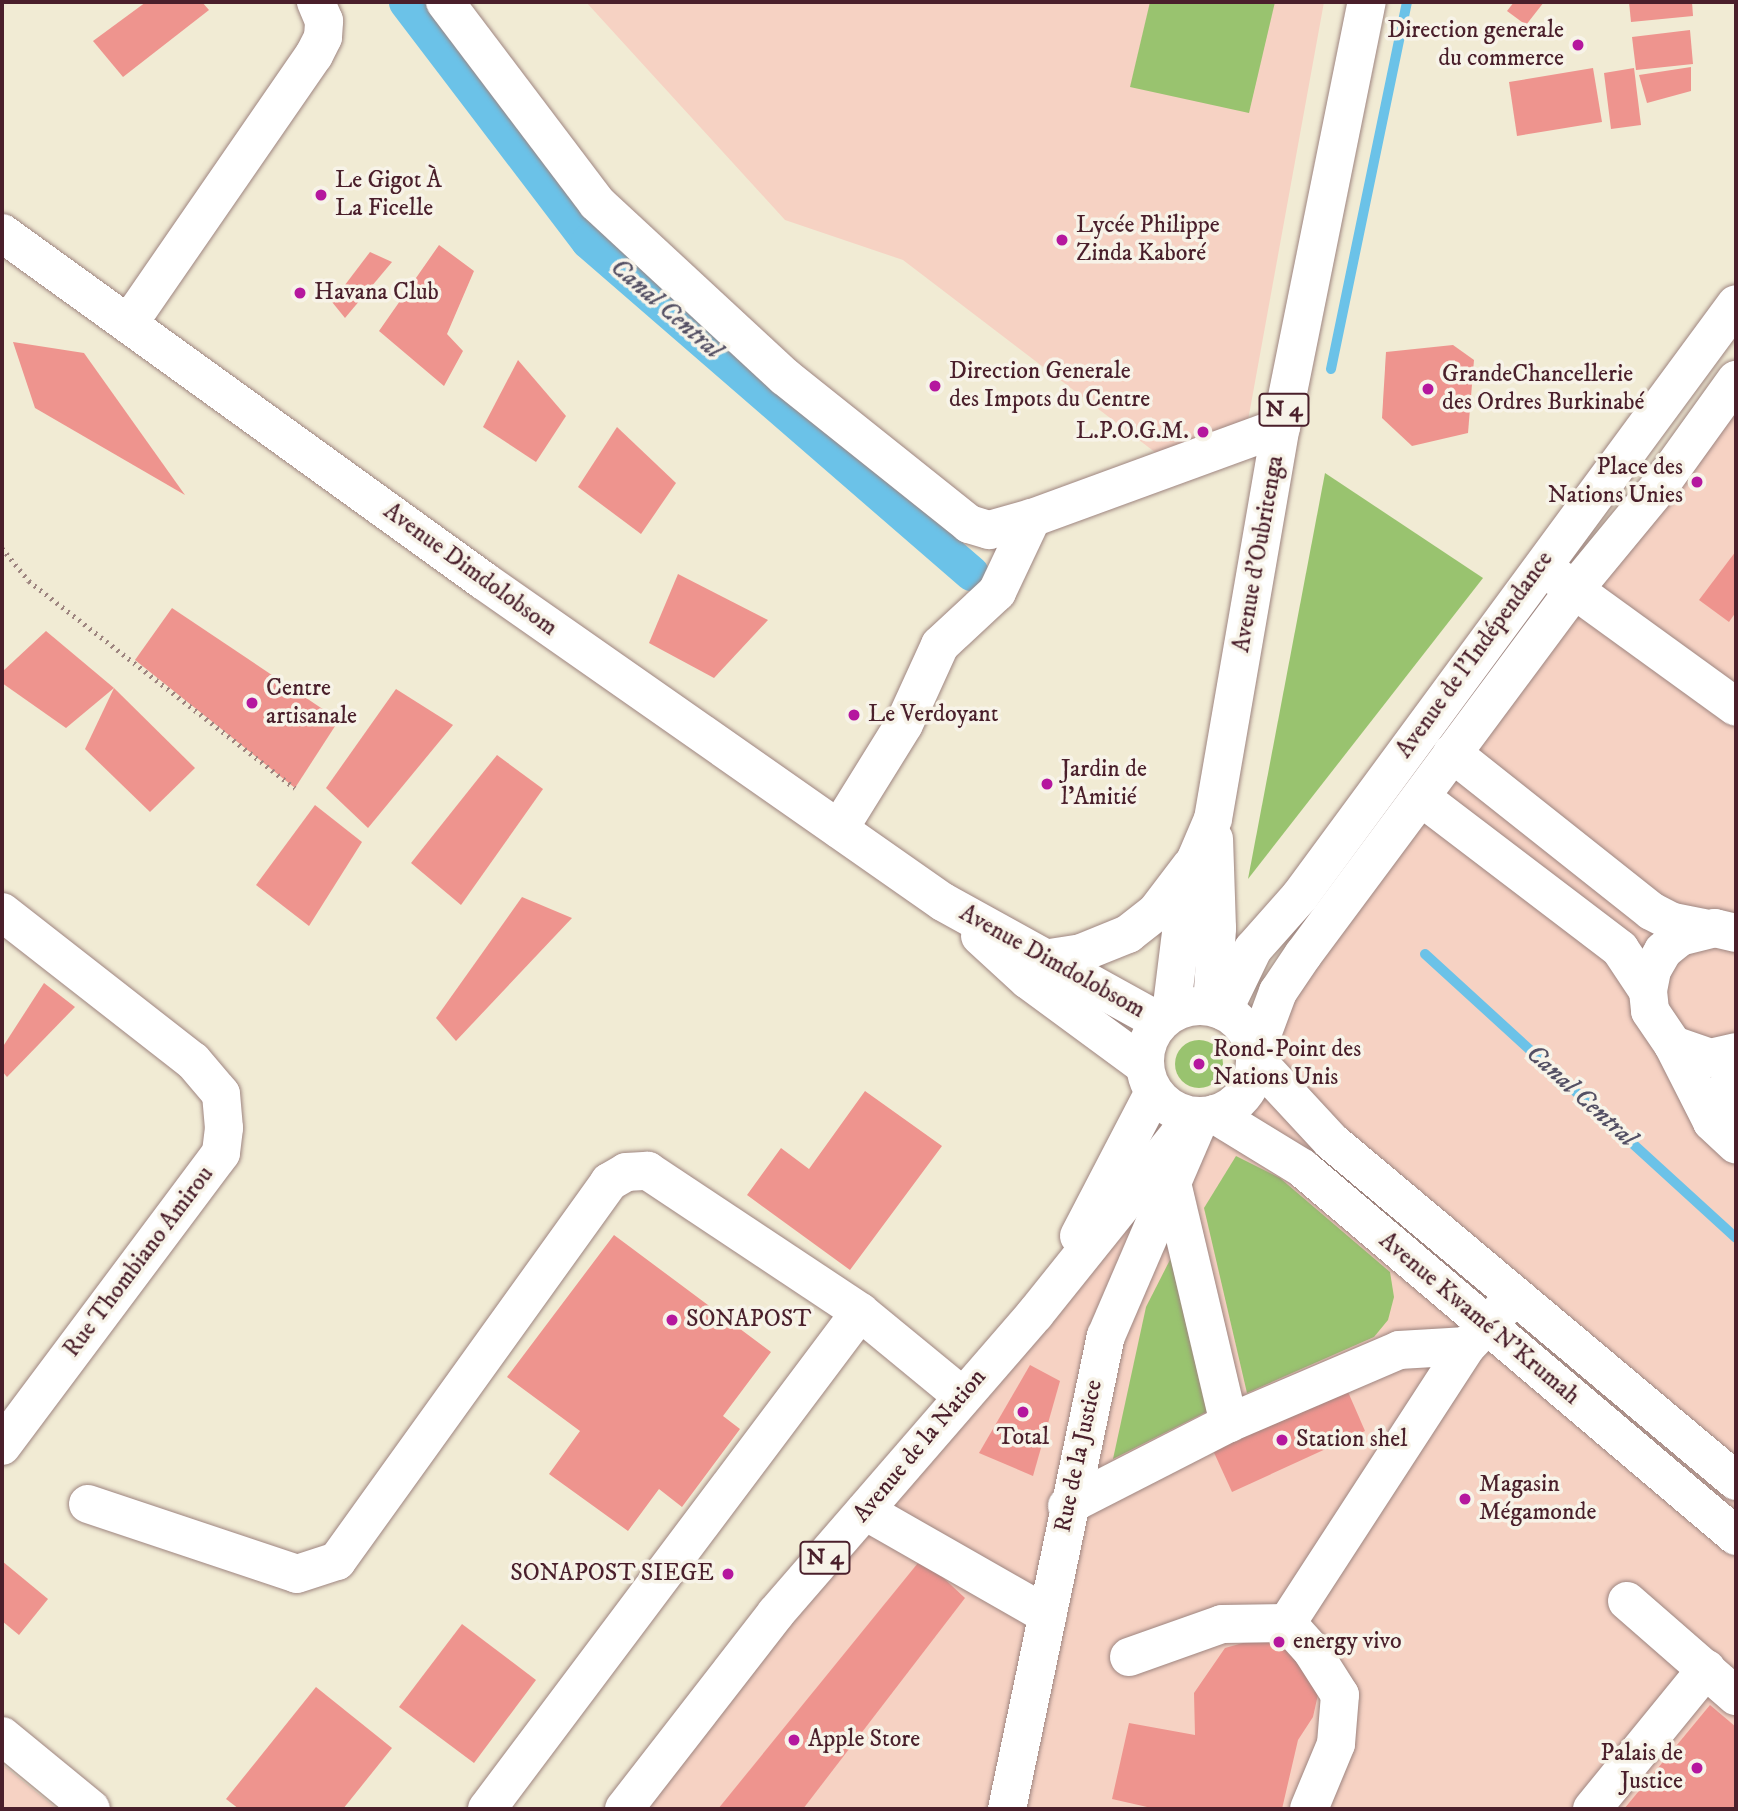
<!DOCTYPE html>
<meta charset="utf-8">
<style>
body{margin:0}
#map{position:relative;width:1738px;height:1811px;overflow:hidden;background:#f1ebd4;font-family:"IM FELL DW Pica",serif}
div>[style]{position:absolute}
[style*='--x']{left:calc(var(--x)*1px);top:calc(var(--y)*1px);width:calc(var(--w)*1px);rotate:calc(var(--a)*1deg)}
.built>*{inset:0;background:#f6d2c3}
.green>*{inset:0;background:#99c36f}
.round{border-radius:50%}
.stream>*{height:10px;margin:-5px;padding:0 5px;transform-origin:5px;border-radius:5px;background:#6bc2e8}
.canal>*{height:35px;margin:-17.5px;padding:0 17.5px;transform-origin:17.5px;border-radius:17.5px;background:#6bc2e8}
.building>*{inset:0;background:#ee948e}
.path>*{height:4.5px;margin-top:-2.25px;transform-origin:0;background:repeating-linear-gradient(90deg,#9e8580 0 2px,transparent 0 7px)}
.roads{filter:drop-shadow(0 0 2px #9e8580) drop-shadow(0 0 2px #9e8580)}
.minor>*{height:38px;margin:-19px;padding:0 19px;transform-origin:19px;border-radius:19px;background:#fff}
.major>*{height:38px;margin:-19px;padding:0 19px;transform-origin:19px;border-radius:19px;background:#fff}
.highway>*{height:38px;margin:-19px;padding:0 19px;transform-origin:19px;border-radius:19px;background:#fff}
.highway>.ring{margin:-19px;padding:0;box-sizing:content-box;background:none;border:38px solid #fff;border-radius:50%}
.dots>*{width:19px;height:19px;translate:-50% -50%;box-sizing:border-box;border:4px solid #f7f3e8;border-radius:50%}
span{translate:-50% -50%;white-space:nowrap;text-align:center;line-height:1.15;-webkit-text-stroke:7px #f7f3e8;paint-order:stroke}
.shield-label span{padding:2px 5px;background:#f7f3e8;border:2px solid;border-radius:5px;-webkit-text-stroke-width:0}
.shield-label{font-size:23px;color:#4a1f2b;font-weight:700}
.poi-label{font-size:24px;color:#4a1f2b}
.right{translate:-100% -50%;text-align:right}
.left{translate:0 -50%;text-align:left}
.street-label{font-size:24px;color:#4a1f2b}
.water-label{font-size:26px;color:#545064;font-style:italic}
.frame{position:absolute;inset:0;border:4px solid #4a1f2b;pointer-events:none}
</style>
<div id="map">
<div class="built">
<i style="clip-path:polygon(586px 2px,1324px 2px,1247px 426px,1160px 456px,903px 260px,785px 220px)"></i>
<i style="clip-path:polygon(1736px 375px,1736px 1809px,625px 1809px,1256px 1051px)"></i>
<i style="clip-path:polygon(2px 1764px,57px 1809px,2px 1809px)"></i>
</div>
<div class="green">
<i style="clip-path:polygon(1150px 2px,1275px 2px,1249px 113px,1130px 87px)"></i>
<i style="clip-path:polygon(1325px 473px,1483px 578px,1248px 879px)"></i>
<i class="round" style="left:1175px;top:1040px;width:48px;height:48px"></i>
<i style="clip-path:polygon(1236px 1156px,1280px 1178px,1390px 1272px,1394px 1297px,1388px 1320px,1374px 1337px,1247px 1393px,1204px 1208px)"></i>
<i style="clip-path:polygon(1177px 1246px,1216px 1407px,1113px 1459px,1146px 1307px)"></i>
</div>
<div class="stream">
<i style="--x:1331;--y:369;--w:375;--a:-78.3"></i>
<i style="--x:1425;--y:954;--w:421;--a:42.4"></i>
</div>
<div class="canal">
<i style="--x:406;--y:2;--w:300;--a:52.7"></i>
<i style="--x:588;--y:241;--w:507;--a:40.92"></i>
</div>
<div class="building">
<i style="clip-path:polygon(146px 2px,202px 2px,209px 10px,123px 77px,93px 41px)"></i>
<i style="clip-path:polygon(1514px 2px,1544px 2px,1526px 25px,1507px 11px)"></i>
<i style="clip-path:polygon(1629px 2px,1692px 2px,1693px 16px,1631px 22px)"></i>
<i style="clip-path:polygon(1690px 30px,1693px 64px,1636px 70px,1632px 37px)"></i>
<i style="clip-path:polygon(1691px 67px,1691px 91px,1647px 103px,1639px 75px)"></i>
<i style="clip-path:polygon(1593px 68px,1602px 122px,1517px 136px,1509px 82px)"></i>
<i style="clip-path:polygon(1634px 68px,1641px 125px,1611px 129px,1604px 73px)"></i>
<i style="clip-path:polygon(439px 245px,474px 271px,447px 334px,463px 351px,444px 386px,379px 331px)"></i>
<i style="clip-path:polygon(370px 252px,392px 262px,345px 318px,332px 302px)"></i>
<i style="clip-path:polygon(13px 342px,84px 353px,185px 495px,35px 408px)"></i>
<i style="clip-path:polygon(1453px 345px,1474px 360px,1468px 433px,1412px 446px,1382px 418px,1386px 352px)"></i>
<i style="clip-path:polygon(518px 360px,566px 416px,536px 462px,483px 427px)"></i>
<i style="clip-path:polygon(617px 427px,676px 483px,641px 534px,578px 487px)"></i>
<i style="clip-path:polygon(1736px 551px,1736px 612px,1729px 622px,1699px 600px)"></i>
<i style="clip-path:polygon(678px 574px,768px 620px,714px 678px,649px 643px)"></i>
<i style="clip-path:polygon(172px 608px,339px 720px,295px 788px,135px 660px)"></i>
<i style="clip-path:polygon(46px 631px,114px 688px,66px 728px,2px 683px,2px 672px)"></i>
<i style="clip-path:polygon(114px 688px,195px 768px,150px 812px,85px 749px)"></i>
<i style="clip-path:polygon(396px 689px,453px 725px,368px 828px,326px 788px)"></i>
<i style="clip-path:polygon(497px 755px,543px 789px,461px 905px,411px 863px)"></i>
<i style="clip-path:polygon(315px 805px,362px 842px,309px 926px,256px 885px)"></i>
<i style="clip-path:polygon(522px 897px,572px 918px,456px 1041px,436px 1018px)"></i>
<i style="clip-path:polygon(44px 983px,75px 1007px,7px 1077px,2px 1071px,2px 1048px)"></i>
<i style="clip-path:polygon(865px 1091px,942px 1146px,850px 1270px,747px 1195px,781px 1148px,809px 1169px)"></i>
<i style="clip-path:polygon(614px 1235px,771px 1352px,723px 1416px,740px 1429px,682px 1507px,659px 1489px,628px 1531px,549px 1474px,580px 1431px,507px 1377px)"></i>
<i style="clip-path:polygon(1030px 1365px,1060px 1381px,1033px 1476px,979px 1453px)"></i>
<i style="clip-path:polygon(1345px 1385px,1365px 1431px,1232px 1492px,1211px 1446px)"></i>
<i style="clip-path:polygon(922px 1558px,965px 1598px,803px 1809px,718px 1809px)"></i>
<i style="clip-path:polygon(2px 1561px,48px 1599px,19px 1635px,2px 1621px)"></i>
<i style="clip-path:polygon(462px 1624px,536px 1680px,474px 1763px,399px 1707px)"></i>
<i style="clip-path:polygon(1268px 1636px,1303px 1655px,1321px 1681px,1313px 1717px,1298px 1740px,1282px 1809px,1156px 1809px,1112px 1799px,1129px 1723px,1195px 1735px,1194px 1693px,1225px 1648px)"></i>
<i style="clip-path:polygon(316px 1687px,392px 1748px,343px 1809px,239px 1809px,226px 1799px)"></i>
<i style="clip-path:polygon(1710px 1705px,1736px 1727px,1736px 1809px,1624px 1809px)"></i>
</div>
<div class="path">
<i style="--x:2;--y:548;--w:43;--a:50.7"></i>
<i style="--x:29;--y:581;--w:337;--a:37.9"></i>
</div>
<div class="roads">
<div class="minor">
<i style="--x:445;--y:2;--w:252;--a:52.9"></i>
<i style="--x:597;--y:203;--w:256;--a:42.8"></i>
<i style="--x:785;--y:377;--w:236;--a:38.6"></i>
<i style="--x:969;--y:524;--w:21;--a:17"></i>
<i style="--x:989;--y:530;--w:45;--a:-15.6"></i>
<i style="--x:2;--y:233;--w:594;--a:35.83"></i>
<i style="--x:484;--y:581;--w:560;--a:34.97"></i>
<i style="--x:943;--y:902;--w:248;--a:28.9"></i>
<i style="--x:129;--y:323;--w:326;--a:-55.4"></i>
<i style="--x:314;--y:55;--w:20;--a:-63"></i>
<i style="--x:323;--y:37;--w:16;--a:-86"></i>
<i style="--x:324;--y:21;--w:21;--a:-113"></i>
<i style="--x:1547;--y:570;--w:233;--a:35.9"></i>
<i style="--x:1452;--y:753;--w:254;--a:38.4"></i>
<i style="--x:1651;--y:911;--w:25;--a:27"></i>
<i style="--x:1673;--y:922;--w:32;--a:11"></i>
<i style="--x:1422;--y:798;--w:249;--a:37.3"></i>
<i style="--x:1620;--y:949;--w:50;--a:56.3"></i>
<i style="--x:839;--y:829;--w:123;--a:-58.2"></i>
<i style="--x:904;--y:724;--w:87;--a:-65.5"></i>
<i style="--x:940;--y:645;--w:78;--a:-42.9"></i>
<i style="--x:997;--y:592;--w:82;--a:-64.7"></i>
<i style="--x:1032;--y:518;--w:265;--a:-20.1"></i>
<i style="--x:2;--y:912;--w:242;--a:38"></i>
<i style="--x:193;--y:1061;--w:43;--a:49.7"></i>
<i style="--x:221;--y:1094;--w:34;--a:85"></i>
<i style="--x:224;--y:1128;--w:25;--a:97"></i>
<i style="--x:221;--y:1153;--w:366;--a:126.8"></i>
<i style="--x:1736;--y:933;--w:22;--a:-167"></i>
<i style="--x:1715;--y:928;--w:36;--a:166"></i>
<i style="--x:1680;--y:937;--w:22;--a:141"></i>
<i style="--x:1663;--y:951;--w:22;--a:120"></i>
<i style="--x:1652;--y:970;--w:21;--a:101"></i>
<i style="--x:1648;--y:991;--w:20;--a:84"></i>
<i style="--x:1650;--y:1011;--w:41;--a:55.9"></i>
<i style="--x:1673;--y:1045;--w:39;--a:19"></i>
<i style="--x:1710;--y:1058;--w:27;--a:-13"></i>
<i style="--x:980;--y:936;--w:65;--a:42.5"></i>
<i style="--x:1028;--y:980;--w:145;--a:36.3"></i>
<i style="--x:1673;--y:1045;--w:86;--a:63.1"></i>
<i style="--x:1712;--y:1122;--w:33;--a:43"></i>
<i style="--x:1712;--y:1122;--w:59;--a:-66"></i>
<i style="--x:1173;--y:1187;--w:243;--a:76.7"></i>
<i style="--x:88;--y:1504;--w:220;--a:18.5"></i>
<i style="--x:297;--y:1574;--w:42;--a:-18"></i>
<i style="--x:337;--y:1561;--w:467;--a:-54.3"></i>
<i style="--x:609;--y:1182;--w:20;--a:-30"></i>
<i style="--x:626;--y:1172;--w:22;--a:-3"></i>
<i style="--x:648;--y:1171;--w:255;--a:33.6"></i>
<i style="--x:860;--y:1312;--w:131;--a:39.4"></i>
<i style="--x:1067;--y:1506;--w:182;--a:-27.1"></i>
<i style="--x:1229;--y:1423;--w:185;--a:-23.2"></i>
<i style="--x:1399;--y:1350;--w:68;--a:-3.4"></i>
<i style="--x:865;--y:1511;--w:210;--a:29.7"></i>
<i style="--x:1627;--y:1601;--w:145;--a:41.1"></i>
<i style="--x:1287;--y:1623;--w:330;--a:-57"></i>
<i style="--x:1467;--y:1346;--w:69;--a:-46.2"></i>
<i style="--x:1129;--y:1657;--w:99;--a:-19.5"></i>
<i style="--x:1222;--y:1624;--w:65;--a:-0.9"></i>
<i style="--x:1287;--y:1623;--w:38;--a:48"></i>
<i style="--x:1312;--y:1651;--w:52;--a:57.5"></i>
<i style="--x:1340;--y:1695;--w:49;--a:94.7"></i>
<i style="--x:1336;--y:1744;--w:70;--a:112.6"></i>
<i style="--x:2;--y:1736;--w:115;--a:39.4"></i>
<i style="--x:487;--y:1809;--w:621;--a:-53.11"></i>
<i style="--x:1007;--y:1809;--w:483;--a:-78.2"></i>
<i style="--x:1106;--y:1336;--w:237;--a:-66.7"></i>
<i style="--x:1592;--y:1809;--w:181;--a:-50.8"></i>
</div>
<div class="major">
<i style="--x:1223;--y:1011;--w:69;--a:-64.2"></i>
<i style="--x:1253;--y:949;--w:71;--a:-48.4"></i>
<i style="--x:1300;--y:896;--w:735;--a:-53.63"></i>
<i style="--x:1256;--y:1051;--w:63;--a:-69.6"></i>
<i style="--x:1278;--y:992;--w:45;--a:-56"></i>
<i style="--x:1303;--y:955;--w:455;--a:-53.4"></i>
<i style="--x:1574;--y:590;--w:134;--a:-50.5"></i>
<i style="--x:1659;--y:487;--w:132;--a:-54.3"></i>
<i style="--x:1256;--y:1060;--w:110;--a:47.2"></i>
<i style="--x:1331;--y:1141;--w:529;--a:40.01"></i>
<i style="--x:1214;--y:1114;--w:103;--a:31.5"></i>
<i style="--x:1302;--y:1168;--w:569;--a:40.3"></i>
</div>
<div class="highway">
<i style="--x:1050;--y:958;--w:31;--a:-9"></i>
<i style="--x:1081;--y:953;--w:51;--a:-22"></i>
<i style="--x:1128;--y:934;--w:36;--a:-38"></i>
<i style="--x:1156;--y:912;--w:58;--a:-52.7"></i>
<i class="ring" style="left:1145px;top:1006px;width:72px;height:72px"></i>
<i style="--x:1212;--y:1006;--w:78;--a:-86.3"></i>
<i style="--x:1217;--y:928;--w:89;--a:-91.9"></i>
<i style="--x:1171;--y:1013;--w:81;--a:-82.9"></i>
<i style="--x:1181;--y:933;--w:76;--a:-78.5"></i>
<i style="--x:1196;--y:859;--w:43;--a:-67"></i>
<i style="--x:1213;--y:819;--w:398;--a:-80.2"></i>
<i style="--x:1281;--y:427;--w:434;--a:-78.6"></i>
<i style="--x:1079;--y:1236;--w:162;--a:-62.5"></i>
<i style="--x:624;--y:1809;--w:248;--a:-52.2"></i>
<i style="--x:776;--y:1613;--w:396;--a:-49.1"></i>
<i style="--x:1035;--y:1314;--w:251;--a:-51.3"></i>
</div>
</div>
<div class="dots">
<i style="left:1578px;top:45px;background:#b5179e"></i>
<i style="left:321px;top:195px;background:#b5179e"></i>
<i style="left:1062px;top:240px;background:#b5179e"></i>
<i style="left:300px;top:293px;background:#b5179e"></i>
<i style="left:935px;top:386px;background:#b5179e"></i>
<i style="left:1428px;top:389px;background:#b5179e"></i>
<i style="left:1203px;top:432px;background:#b5179e"></i>
<i style="left:1697px;top:482px;background:#b5179e"></i>
<i style="left:252px;top:703px;background:#b5179e"></i>
<i style="left:854px;top:715px;background:#b5179e"></i>
<i style="left:1047px;top:784px;background:#b5179e"></i>
<i style="left:1199px;top:1064px;background:#b5179e"></i>
<i style="left:672px;top:1320px;background:#b5179e"></i>
<i style="left:1023px;top:1412px;background:#b5179e"></i>
<i style="left:1282px;top:1440px;background:#b5179e"></i>
<i style="left:1465px;top:1499px;background:#b5179e"></i>
<i style="left:728px;top:1574px;background:#b5179e"></i>
<i style="left:1279px;top:1642px;background:#b5179e"></i>
<i style="left:794px;top:1740px;background:#b5179e"></i>
<i style="left:1697px;top:1768px;background:#b5179e"></i>
</div>
<div class="shield-label">
<span style="left:1284px;top:410px">N 4</span>
<span style="left:825px;top:1558px">N 4</span>
</div>
<div class="poi-label">
<span class="right" style="left:1564px;top:45px">Direction generale<br>du commerce</span>
<span class="left" style="left:335px;top:195px">Le Gigot À<br>La Ficelle</span>
<span class="left" style="left:1076px;top:240px">Lycée Philippe<br>Zinda Kaboré</span>
<span class="left" style="left:314px;top:293px">Havana Club</span>
<span class="left" style="left:949px;top:386px">Direction Generale<br>des Impots du Centre</span>
<span class="left" style="left:1442px;top:389px">GrandeChancellerie<br>des Ordres Burkinabé</span>
<span class="right" style="left:1189px;top:432px">L.P.O.G.M.</span>
<span class="right" style="left:1683px;top:482px">Place des<br>Nations Unies</span>
<span class="left" style="left:266px;top:703px">Centre<br>artisanale</span>
<span class="left" style="left:868px;top:715px">Le Verdoyant</span>
<span class="left" style="left:1061px;top:784px">Jardin de<br>l'Amitié</span>
<span class="left" style="left:1213px;top:1064px">Rond-Point des<br>Nations Unis</span>
<span class="left" style="left:686px;top:1320px">SONAPOST</span>
<span style="left:1023px;top:1438px">Total</span>
<span class="left" style="left:1296px;top:1440px">Station shel</span>
<span class="left" style="left:1479px;top:1499px">Magasin<br>Mégamonde</span>
<span class="right" style="left:714px;top:1574px">SONAPOST SIEGE</span>
<span class="left" style="left:1293px;top:1642px">energy vivo</span>
<span class="left" style="left:808px;top:1740px">Apple Store</span>
<span class="right" style="left:1683px;top:1768px">Palais de<br>Justice</span>
</div>
<div class="street-label">
<span style="left:1259px;top:554px;rotate:-80deg">Avenue d'Oubritenga</span>
<span style="left:470px;top:570px;rotate:36deg">Avenue Dimdolobsom</span>
<span style="left:1475px;top:655px;rotate:-54deg">Avenue de l'Indépendance</span>
<span style="left:1052px;top:962px;rotate:29deg">Avenue Dimdolobsom</span>
<span style="left:139px;top:1262px;rotate:-53deg">Rue Thombiano Amirou</span>
<span style="left:1479px;top:1319px;rotate:40deg">Avenue Kwamé N'Krumah</span>
<span style="left:920px;top:1446px;rotate:-50deg">Avenue de la Nation</span>
<span style="left:1079px;top:1456px;rotate:-78deg">Rue de la Justice</span>
</div>
<div class="water-label">
<span style="left:666px;top:309px;rotate:41deg">Canal Central</span>
<span style="left:1581px;top:1096px;rotate:42deg">Canal Central</span>
</div>
<div class="frame"></div>
</div>
